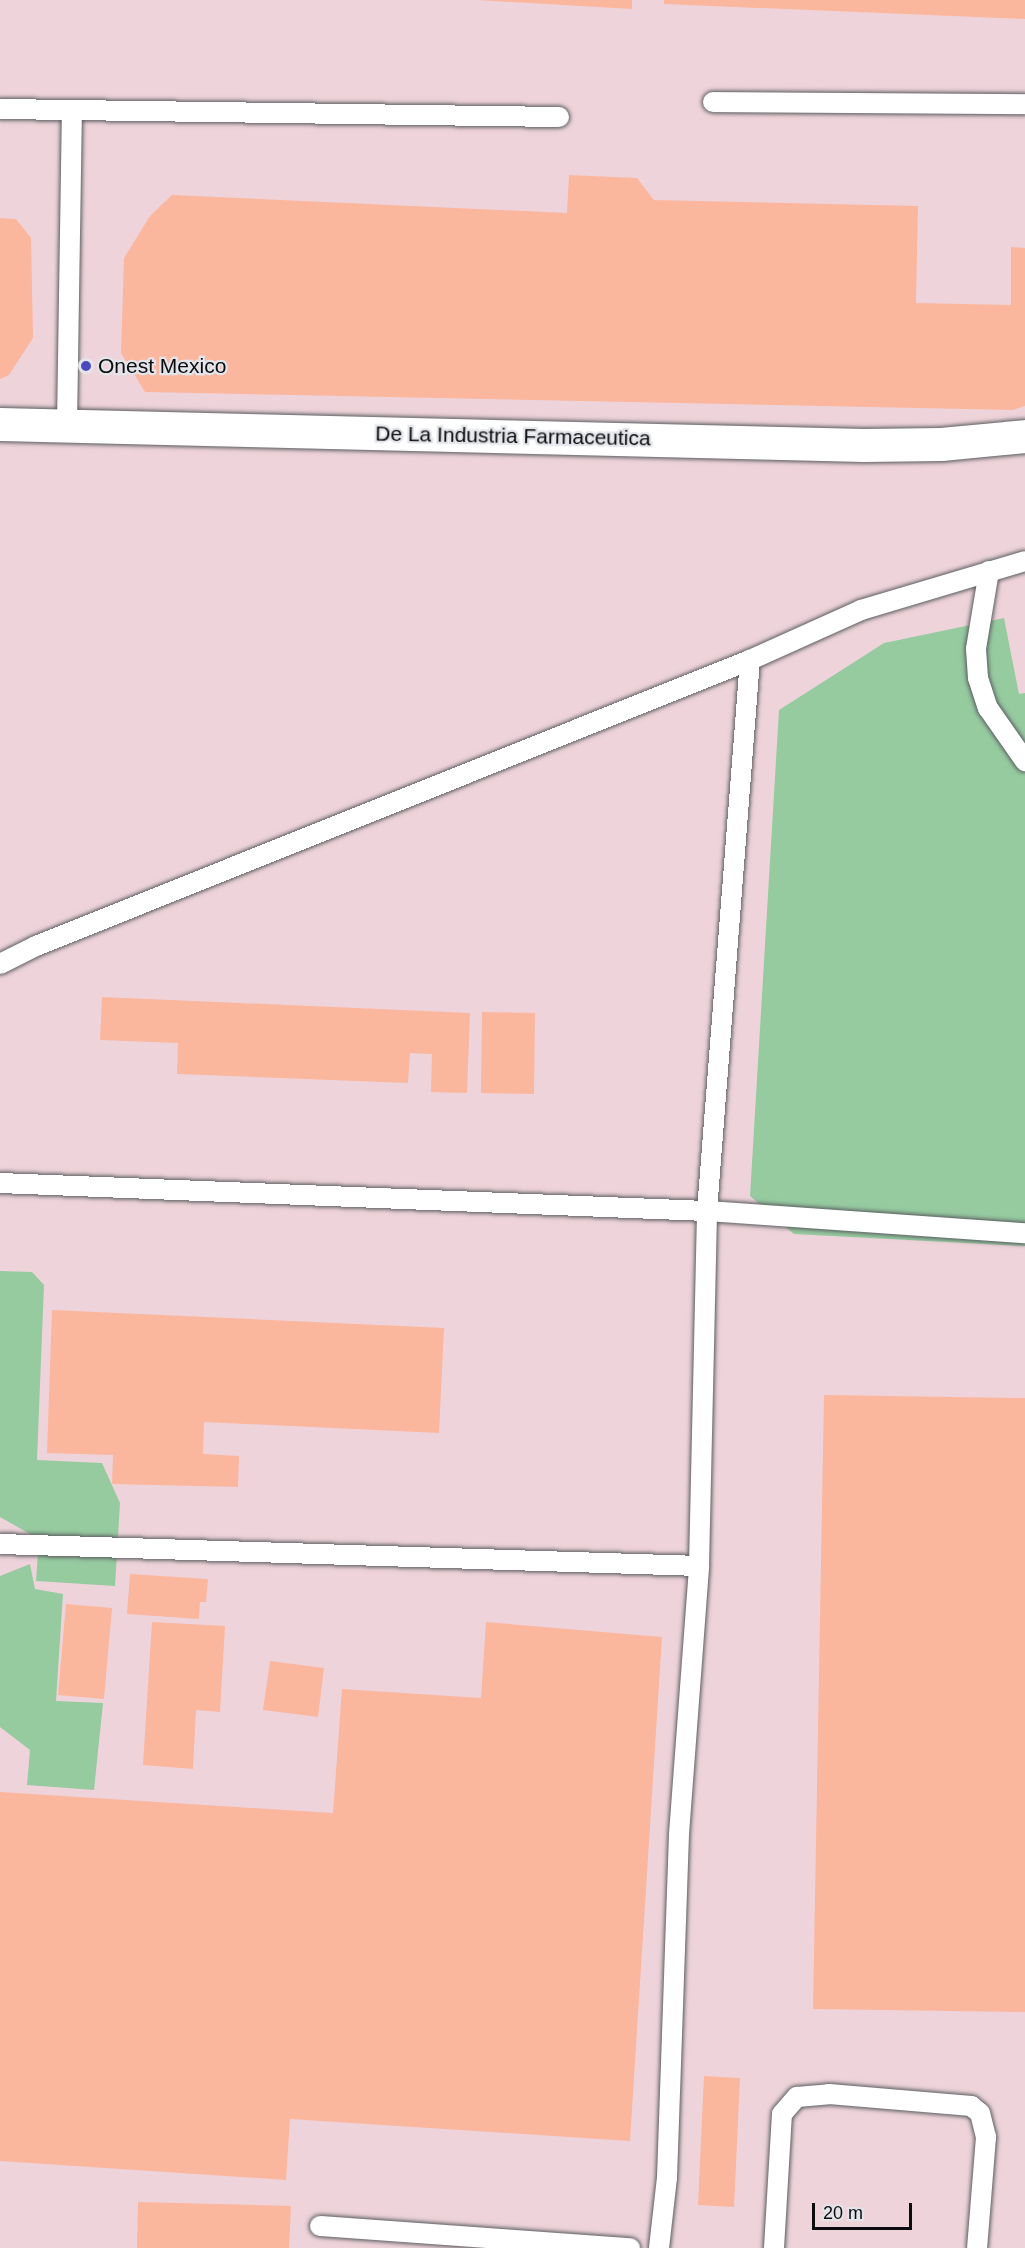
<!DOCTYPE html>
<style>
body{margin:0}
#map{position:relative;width:1025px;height:2248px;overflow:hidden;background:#e3e5ea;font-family:Arial,sans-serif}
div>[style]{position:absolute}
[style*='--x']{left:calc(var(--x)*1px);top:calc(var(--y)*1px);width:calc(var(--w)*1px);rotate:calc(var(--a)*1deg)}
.industrial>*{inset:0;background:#eed4da}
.green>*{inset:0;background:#96cba0}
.building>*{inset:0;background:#fbb69e}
.roads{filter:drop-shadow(0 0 2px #5c5e62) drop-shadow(0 0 2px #5c5e62)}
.service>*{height:20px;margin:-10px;padding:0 10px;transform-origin:10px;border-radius:10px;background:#fff}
.secondary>*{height:33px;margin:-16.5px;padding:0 16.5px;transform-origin:16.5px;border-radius:16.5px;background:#fff}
.dots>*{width:16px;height:16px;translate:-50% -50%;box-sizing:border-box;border:3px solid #e3e5ea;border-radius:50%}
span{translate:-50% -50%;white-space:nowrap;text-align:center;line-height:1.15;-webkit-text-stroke:4.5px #e3e5ea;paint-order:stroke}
.poi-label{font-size:21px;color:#0c0c0e}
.left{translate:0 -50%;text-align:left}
.street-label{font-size:21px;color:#0c0c0e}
.scale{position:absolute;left:812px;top:2203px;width:100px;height:27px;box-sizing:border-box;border:3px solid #0c0c0e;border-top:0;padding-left:8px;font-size:18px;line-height:21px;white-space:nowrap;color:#0c0c0e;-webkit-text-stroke:4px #e3e5ea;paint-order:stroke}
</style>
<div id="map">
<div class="industrial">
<i style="clip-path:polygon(0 0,1025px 0,1025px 2248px,0 2248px)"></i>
</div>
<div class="green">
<i style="clip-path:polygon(1004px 618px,1019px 694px,1025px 693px,1025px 1246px,794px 1234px,750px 1196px,779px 710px,884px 643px)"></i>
<i style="clip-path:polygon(0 1271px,32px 1272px,44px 1285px,37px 1460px,102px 1463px,120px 1503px,115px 1586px,36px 1581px,39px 1539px,0 1517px)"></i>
<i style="clip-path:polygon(30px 1564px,35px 1589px,63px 1594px,56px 1701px,103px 1703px,94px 1790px,27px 1785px,30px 1750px,0 1727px,0 1576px)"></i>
</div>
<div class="building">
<i style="clip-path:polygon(477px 0,632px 0,632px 9px)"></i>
<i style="clip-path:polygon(664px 0,1025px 0,1025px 19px,664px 4px)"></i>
<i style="clip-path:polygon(569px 175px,637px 178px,654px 200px,918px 206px,916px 303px,1011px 305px,1011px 247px,1025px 248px,1025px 406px,1013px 410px,145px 392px,121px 353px,124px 258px,150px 216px,172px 195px,567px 213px)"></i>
<i style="clip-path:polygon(0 218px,16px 219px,31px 238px,33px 338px,9px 375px,0 379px)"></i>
<i style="clip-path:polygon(102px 997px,470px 1013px,467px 1093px,431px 1092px,432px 1054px,410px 1053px,408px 1083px,177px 1074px,178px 1043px,100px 1040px)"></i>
<i style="clip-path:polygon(482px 1012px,535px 1013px,534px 1094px,481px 1093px)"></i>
<i style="clip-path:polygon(52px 1310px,444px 1328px,439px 1433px,204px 1422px,203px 1454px,239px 1456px,238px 1487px,112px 1484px,113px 1455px,47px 1453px)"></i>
<i style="clip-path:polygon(824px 1395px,1025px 1398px,1025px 2012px,813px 2009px)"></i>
<i style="clip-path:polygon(130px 1574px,208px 1579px,206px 1602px,200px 1602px,199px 1619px,127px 1614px)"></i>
<i style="clip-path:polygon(66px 1604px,112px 1608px,104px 1699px,58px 1695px)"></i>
<i style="clip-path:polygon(152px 1622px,225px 1626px,220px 1712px,196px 1710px,193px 1769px,143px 1765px)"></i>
<i style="clip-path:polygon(486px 1622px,662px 1637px,630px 2141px,290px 2119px,286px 2180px,0 2161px,0 1792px,333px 1813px,342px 1689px,481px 1698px)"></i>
<i style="clip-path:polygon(270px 1661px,324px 1668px,318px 1717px,263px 1710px)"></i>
<i style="clip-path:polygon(704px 2076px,740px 2078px,734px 2207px,698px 2205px)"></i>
<i style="clip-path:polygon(138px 2202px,291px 2206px,289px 2248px,137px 2248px)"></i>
</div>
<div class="roads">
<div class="service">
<i style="--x:713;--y:102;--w:312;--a:0.4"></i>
<i style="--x:0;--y:109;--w:559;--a:0.82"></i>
<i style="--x:67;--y:424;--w:312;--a:-89.1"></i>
<i style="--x:989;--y:571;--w:79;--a:99.5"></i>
<i style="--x:976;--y:649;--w:29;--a:86"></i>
<i style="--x:978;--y:678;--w:32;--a:72"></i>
<i style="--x:988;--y:708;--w:65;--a:55.1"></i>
<i style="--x:0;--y:964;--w:40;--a:-26.6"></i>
<i style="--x:36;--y:946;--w:769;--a:-21.83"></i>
<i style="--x:750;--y:660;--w:122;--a:-24.2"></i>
<i style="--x:861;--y:610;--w:171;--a:-16.6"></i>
<i style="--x:0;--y:1183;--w:708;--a:2.27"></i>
<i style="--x:707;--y:1211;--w:319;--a:4"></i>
<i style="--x:0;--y:1544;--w:699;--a:1.8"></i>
<i style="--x:320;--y:2226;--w:311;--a:4.1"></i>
<i style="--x:659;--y:2248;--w:70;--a:-83.5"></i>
<i style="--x:667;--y:2178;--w:344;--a:-88"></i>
<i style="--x:679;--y:1834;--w:269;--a:-85.7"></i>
<i style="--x:699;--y:1566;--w:355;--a:-88.7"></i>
<i style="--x:707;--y:1211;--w:553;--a:-85.54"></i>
<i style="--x:774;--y:2248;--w:134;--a:-86.6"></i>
<i style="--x:782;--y:2114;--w:23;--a:-49"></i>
<i style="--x:797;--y:2097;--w:32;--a:-5"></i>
<i style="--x:829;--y:2094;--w:143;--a:4.8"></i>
<i style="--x:971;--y:2106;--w:11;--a:38"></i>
<i style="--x:980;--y:2113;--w:25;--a:76"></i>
<i style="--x:986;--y:2137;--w:111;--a:94.6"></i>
</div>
<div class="secondary">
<i style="--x:0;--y:424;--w:864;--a:1.39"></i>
<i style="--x:864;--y:445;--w:77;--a:-0.7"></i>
<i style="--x:941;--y:444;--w:84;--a:-5.4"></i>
</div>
</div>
<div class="dots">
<i style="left:86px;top:366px;background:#4c49bf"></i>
</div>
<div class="poi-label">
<span class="left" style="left:98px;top:366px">Onest Mexico</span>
</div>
<div class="street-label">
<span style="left:513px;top:436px;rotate:1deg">De La Industria Farmaceutica</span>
</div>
<div class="scale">20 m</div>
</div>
